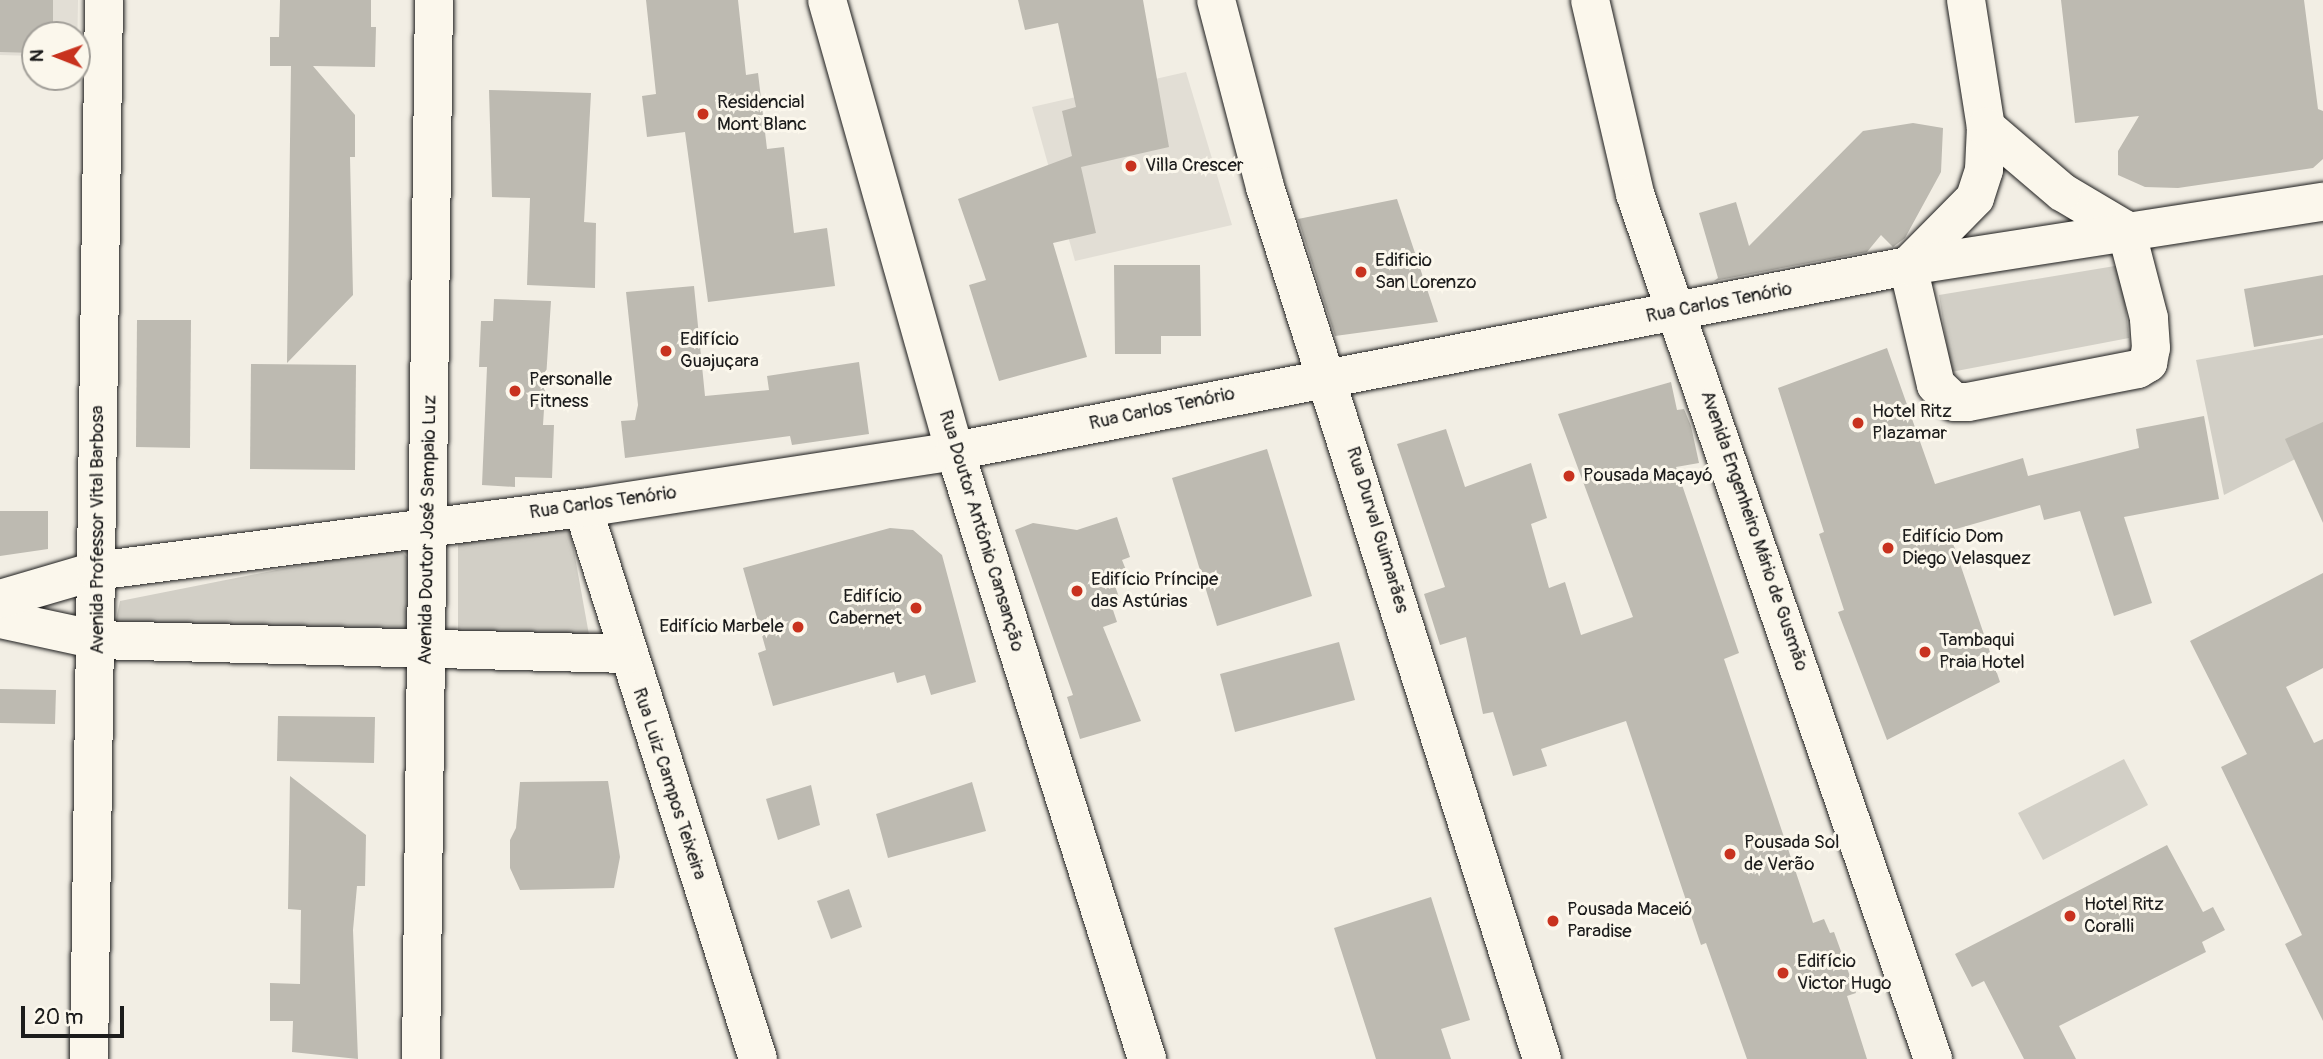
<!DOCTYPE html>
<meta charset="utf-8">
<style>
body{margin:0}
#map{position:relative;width:2323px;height:1059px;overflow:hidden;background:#f2eee4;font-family:Pangolin,sans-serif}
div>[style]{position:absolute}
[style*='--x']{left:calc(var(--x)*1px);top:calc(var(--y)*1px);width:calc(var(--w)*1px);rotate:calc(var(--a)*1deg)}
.built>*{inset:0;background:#e2ded5}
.green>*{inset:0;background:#d2cfc6}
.building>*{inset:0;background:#bdbab1}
.roads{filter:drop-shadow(0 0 2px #1c1c1c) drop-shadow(0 0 2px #1c1c1c)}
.street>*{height:38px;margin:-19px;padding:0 19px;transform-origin:19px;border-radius:19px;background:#fbf7ec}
.secondary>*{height:38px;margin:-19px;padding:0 19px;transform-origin:19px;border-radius:19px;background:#fbf7ec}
.dots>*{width:19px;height:19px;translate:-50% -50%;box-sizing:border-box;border:4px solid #fbf7ec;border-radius:50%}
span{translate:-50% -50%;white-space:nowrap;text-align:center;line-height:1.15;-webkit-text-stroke:6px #fbf7ec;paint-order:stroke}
.poi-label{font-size:19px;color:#1c1c1c}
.left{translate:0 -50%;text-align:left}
.right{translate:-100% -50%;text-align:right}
.street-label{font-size:19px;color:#1c1c1c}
.north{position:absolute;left:21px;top:21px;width:70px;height:70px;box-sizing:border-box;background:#fbf7ec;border:2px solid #a29f99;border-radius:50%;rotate:271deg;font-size:19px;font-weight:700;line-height:28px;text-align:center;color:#1c1c1c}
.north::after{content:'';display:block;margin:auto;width:24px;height:32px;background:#c8321e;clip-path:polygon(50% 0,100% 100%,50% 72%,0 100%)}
.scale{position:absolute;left:21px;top:1006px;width:103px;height:32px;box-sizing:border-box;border:4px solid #1c1c1c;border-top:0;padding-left:9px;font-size:21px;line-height:24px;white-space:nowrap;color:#1c1c1c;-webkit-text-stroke:5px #fbf7ec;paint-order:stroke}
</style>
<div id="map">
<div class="built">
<i style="clip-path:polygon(0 0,78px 0,77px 57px,77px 35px,35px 35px,35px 56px,0 55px)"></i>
<i style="clip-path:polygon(1186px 72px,1232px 225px,1075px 261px,1032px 107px)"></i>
</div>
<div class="green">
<i style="clip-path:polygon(2121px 265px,2129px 338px,1951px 372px,1939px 295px)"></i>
<i style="clip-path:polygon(2323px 338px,2323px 445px,2224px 495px,2196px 360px)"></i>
<i style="clip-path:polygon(570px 529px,591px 646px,458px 642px,458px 542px)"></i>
<i style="clip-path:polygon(397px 546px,407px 557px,417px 595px,412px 625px,401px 640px,115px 625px,120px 601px)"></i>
<i style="clip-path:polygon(2124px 759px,2148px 805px,2043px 860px,2018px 813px)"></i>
</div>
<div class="building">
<i style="clip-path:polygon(0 0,53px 0,53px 35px,35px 35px,35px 53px,0 52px)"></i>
<i style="clip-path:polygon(280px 0,371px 0,371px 27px,376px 27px,375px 67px,313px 66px,355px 115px,355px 157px,350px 157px,353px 295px,287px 363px,291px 66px,270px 66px,270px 37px,279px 37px)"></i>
<i style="clip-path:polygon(646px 0,738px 0,746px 75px,758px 73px,767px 149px,784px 147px,794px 233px,827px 228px,835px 286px,708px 302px,685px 132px,647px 137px,642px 96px,656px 94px)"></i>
<i style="clip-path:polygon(1018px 0,1143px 0,1169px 147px,1081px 167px,1096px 233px,1053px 243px,1087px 357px,999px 381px,969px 285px,986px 280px,958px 199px,1072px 156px,1062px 111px,1076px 107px,1058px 23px,1025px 30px)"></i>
<i style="clip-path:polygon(2061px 0,2304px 0,2318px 109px,2323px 111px,2323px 159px,2313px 168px,2178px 188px,2145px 187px,2118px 175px,2118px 151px,2139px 116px,2075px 123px)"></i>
<i style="clip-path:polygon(489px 90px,591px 93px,584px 222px,596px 223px,595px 288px,527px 285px,530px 198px,492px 197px)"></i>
<i style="clip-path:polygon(1913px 123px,1943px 128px,1941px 172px,1905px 238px,1893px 247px,1881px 235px,1867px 252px,1714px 281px,1718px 278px,1699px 213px,1736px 202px,1749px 246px,1863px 131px)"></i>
<i style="clip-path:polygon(1397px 199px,1438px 322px,1335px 336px,1298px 219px)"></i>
<i style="clip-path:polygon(1114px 265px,1200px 265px,1201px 336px,1161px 336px,1161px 354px,1115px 354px)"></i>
<i style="clip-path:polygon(2323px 275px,2323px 335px,2254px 347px,2244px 289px)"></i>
<i style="clip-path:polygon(694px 286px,705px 396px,769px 390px,767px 376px,859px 362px,869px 434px,792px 445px,790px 436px,625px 458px,621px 421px,635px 420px,638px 405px,626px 292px)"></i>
<i style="clip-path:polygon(494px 299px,551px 301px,543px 425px,554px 425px,552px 478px,515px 477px,515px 487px,482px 485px,487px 367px,479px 367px,481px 321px,493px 321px)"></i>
<i style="clip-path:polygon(137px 320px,191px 320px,190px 448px,136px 447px)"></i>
<i style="clip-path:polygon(1887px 348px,1935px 484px,2023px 458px,2028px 476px,2139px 448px,2136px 429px,2204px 416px,2219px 499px,2124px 517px,2152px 603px,2114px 616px,2080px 511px,2044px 520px,2040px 505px,1949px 531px,2000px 682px,1887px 740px,1838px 612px,1844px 610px,1819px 534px,1824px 532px,1778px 388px)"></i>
<i style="clip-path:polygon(251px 364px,356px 365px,355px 470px,250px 469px)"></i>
<i style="clip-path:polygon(1671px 382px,1677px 410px,1684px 409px,1691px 426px,1699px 463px,1676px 467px,1739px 653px,1724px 659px,1813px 923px,1824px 919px,1830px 933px,1834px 932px,1856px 993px,1847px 996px,1867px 1059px,1747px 1059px,1706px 943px,1701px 945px,1626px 721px,1541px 749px,1547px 766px,1513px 776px,1493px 712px,1483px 714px,1466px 637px,1440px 645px,1424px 594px,1445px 587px,1397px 444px,1446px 429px,1465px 487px,1531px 463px,1547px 518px,1531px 524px,1549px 588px,1565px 582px,1581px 635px,1633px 617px,1558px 414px)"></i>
<i style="clip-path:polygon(2323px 422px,2323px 523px,2285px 439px)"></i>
<i style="clip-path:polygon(1267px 449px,1312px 596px,1217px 626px,1172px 478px)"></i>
<i style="clip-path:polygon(0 511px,48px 511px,48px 549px,0 556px)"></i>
<i style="clip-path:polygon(1117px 517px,1130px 557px,1122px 560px,1128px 575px,1113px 580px,1121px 603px,1112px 607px,1117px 622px,1103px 627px,1141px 721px,1080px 739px,1067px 697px,1073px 695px,1015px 530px,1033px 523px,1077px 530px)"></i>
<i style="clip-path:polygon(890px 528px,913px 530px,942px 555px,976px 682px,931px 695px,925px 675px,897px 683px,894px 672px,773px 706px,758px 653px,766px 650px,743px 568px)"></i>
<i style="clip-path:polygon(2323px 573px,2323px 668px,2286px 687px,2314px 743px,2323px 739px,2323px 1021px,2285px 944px,2302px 935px,2221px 767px,2247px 754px,2190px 641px)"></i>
<i style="clip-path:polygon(1339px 642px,1355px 700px,1235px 732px,1220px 674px)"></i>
<i style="clip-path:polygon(0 689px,56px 690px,55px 724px,0 723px)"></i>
<i style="clip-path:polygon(278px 716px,375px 717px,374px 763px,277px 761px)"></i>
<i style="clip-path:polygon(290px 776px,366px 835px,365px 886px,357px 886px,353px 930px,358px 1059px,292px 1052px,293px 1021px,270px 1021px,270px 983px,300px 984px,301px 910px,288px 909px)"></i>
<i style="clip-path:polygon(608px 781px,620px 857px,614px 888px,520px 890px,510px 868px,510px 840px,516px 828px,520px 782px)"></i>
<i style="clip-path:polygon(972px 782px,986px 831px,888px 858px,876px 814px)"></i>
<i style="clip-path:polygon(811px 785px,820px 825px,778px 840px,766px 799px)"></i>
<i style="clip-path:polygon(2167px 845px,2203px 912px,2213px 907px,2225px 930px,2202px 942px,2206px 952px,2059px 1026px,2076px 1059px,2024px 1059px,1984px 981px,1972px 987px,1955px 954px)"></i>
<i style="clip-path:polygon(849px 889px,862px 927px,831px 939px,817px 901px)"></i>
<i style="clip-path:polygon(1431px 897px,1470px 1020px,1441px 1029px,1451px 1059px,1376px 1059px,1334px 928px)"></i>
</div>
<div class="roads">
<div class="street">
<i style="--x:827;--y:0;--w:469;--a:74.2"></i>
<i style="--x:955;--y:451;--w:638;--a:72.47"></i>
<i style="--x:1966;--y:0;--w:129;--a:81.1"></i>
<i style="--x:1986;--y:127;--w:43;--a:92.7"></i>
<i style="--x:1984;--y:170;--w:29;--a:108"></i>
<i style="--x:1975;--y:198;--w:95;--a:134.6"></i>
<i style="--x:1908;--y:266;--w:122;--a:76.8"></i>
<i style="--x:1936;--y:385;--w:25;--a:43"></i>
<i style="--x:1954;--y:402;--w:14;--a:0"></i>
<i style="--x:1968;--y:402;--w:173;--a:-11"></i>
<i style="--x:2138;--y:369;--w:12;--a:-31"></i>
<i style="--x:2148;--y:363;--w:15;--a:-79"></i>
<i style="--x:2151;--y:348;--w:30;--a:-94"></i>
<i style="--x:2149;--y:318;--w:91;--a:-104.6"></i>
<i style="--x:2126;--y:230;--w:74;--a:-149.3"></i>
<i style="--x:2062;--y:192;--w:100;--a:-139.5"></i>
<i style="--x:583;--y:508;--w:578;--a:72.38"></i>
<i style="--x:0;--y:619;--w:99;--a:12.2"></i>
<i style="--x:97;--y:640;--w:530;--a:1.51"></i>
<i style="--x:89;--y:1059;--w:1059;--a:-89.19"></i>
<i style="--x:421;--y:1059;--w:1059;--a:-89.3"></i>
</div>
<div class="secondary">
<i style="--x:1216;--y:0;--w:193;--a:75.3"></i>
<i style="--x:1265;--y:187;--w:915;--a:72.38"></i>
<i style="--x:1590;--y:0;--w:199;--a:76.9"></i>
<i style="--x:1635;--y:194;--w:915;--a:70.99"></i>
<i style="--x:0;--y:599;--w:100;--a:-16.3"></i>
<i style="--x:96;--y:571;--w:491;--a:-7.4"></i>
<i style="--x:583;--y:508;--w:376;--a:-8.7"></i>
<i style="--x:955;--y:451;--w:971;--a:-10.99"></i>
<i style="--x:1908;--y:266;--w:420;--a:-8.8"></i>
</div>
</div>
<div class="dots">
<i style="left:703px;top:114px;background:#c8321e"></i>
<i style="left:1131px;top:166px;background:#c8321e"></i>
<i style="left:1361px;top:272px;background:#c8321e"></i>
<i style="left:666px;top:351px;background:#c8321e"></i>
<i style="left:515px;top:391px;background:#c8321e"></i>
<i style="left:1858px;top:423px;background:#c8321e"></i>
<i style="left:1569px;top:476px;background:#c8321e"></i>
<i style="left:1888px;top:548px;background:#c8321e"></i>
<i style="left:1077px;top:591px;background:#c8321e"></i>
<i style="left:916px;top:608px;background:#c8321e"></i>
<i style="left:798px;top:627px;background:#c8321e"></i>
<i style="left:1925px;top:652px;background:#c8321e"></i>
<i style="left:1730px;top:854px;background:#c8321e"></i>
<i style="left:2070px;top:916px;background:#c8321e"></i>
<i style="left:1553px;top:921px;background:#c8321e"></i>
<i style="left:1783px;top:973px;background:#c8321e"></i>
</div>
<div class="poi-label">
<span class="left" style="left:717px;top:114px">Residencial<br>Mont Blanc</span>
<span class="left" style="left:1145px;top:166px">Villa Crescer</span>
<span class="left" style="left:1375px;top:272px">Edificio<br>San Lorenzo</span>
<span class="left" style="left:680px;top:351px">Edifício<br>Guajuçara</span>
<span class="left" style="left:529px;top:391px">Personalle<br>Fitness</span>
<span class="left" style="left:1872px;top:423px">Hotel Ritz<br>Plazamar</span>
<span class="left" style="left:1583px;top:476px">Pousada Maçayó</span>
<span class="left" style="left:1902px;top:548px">Edifício Dom<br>Diego Velasquez</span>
<span class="left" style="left:1091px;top:591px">Edifício Príncipe<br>das Astúrias</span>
<span class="right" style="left:902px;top:608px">Edifício<br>Cabernet</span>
<span class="right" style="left:784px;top:627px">Edifício Marbele</span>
<span class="left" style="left:1939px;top:652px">Tambaqui<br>Praia Hotel</span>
<span class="left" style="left:1744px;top:854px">Pousada Sol<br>de Verão</span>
<span class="left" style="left:2084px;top:916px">Hotel Ritz<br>Coralli</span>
<span class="left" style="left:1567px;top:921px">Pousada Maceió<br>Paradise</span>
<span class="left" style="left:1797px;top:973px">Edifício<br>Victor Hugo</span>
</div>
<div class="street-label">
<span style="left:1719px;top:303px;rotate:-11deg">Rua Carlos Tenório</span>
<span style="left:1162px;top:409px;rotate:-12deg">Rua Carlos Tenório</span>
<span style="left:603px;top:503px;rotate:-8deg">Rua Carlos Tenório</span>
<span style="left:98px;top:530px;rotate:-90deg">Avenida Professor Vital Barbosa</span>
<span style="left:428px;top:530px;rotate:-89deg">Avenida Doutor José Sampaio Luz</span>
<span style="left:1377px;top:530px;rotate:73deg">Rua Durval Guimarães</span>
<span style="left:981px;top:531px;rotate:73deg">Rua Doutor Antônio Cansanção</span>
<span style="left:1754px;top:531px;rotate:71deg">Avenida Engenheiro Mário de Gusmão</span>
<span style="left:669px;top:784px;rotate:72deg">Rua Luiz Campos Teixeira</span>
</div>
<div class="north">N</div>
<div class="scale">20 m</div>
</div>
